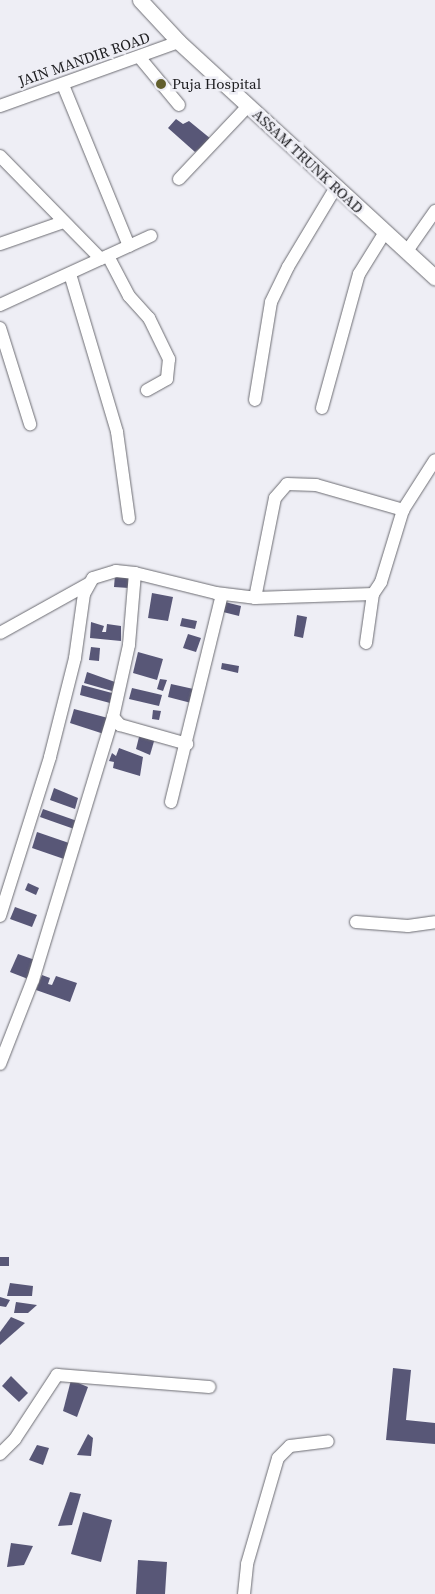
<!DOCTYPE html>
<style>
body{margin:0}
#map{position:relative;width:435px;height:1594px;overflow:hidden;background:#eeeef5;font-family:"Source Serif 4",serif}
div>[style]{position:absolute}
[style*='--x']{left:calc(var(--x)*1px);top:calc(var(--y)*1px);width:calc(var(--w)*1px);rotate:calc(var(--a)*1deg)}
.building>*{inset:0;background:#585777}
.roads{filter:drop-shadow(0 0 1px #6c6c72) drop-shadow(0 0 1px #6c6c72)}
.minor>*{height:12px;margin:-6px;padding:0 6px;transform-origin:6px;border-radius:6px;background:#fff}
.major>*{height:15px;margin:-7.5px;padding:0 7.5px;transform-origin:7.5px;border-radius:7.5px;background:#fff}
.dots>*{width:14px;height:14px;translate:-50% -50%;box-sizing:border-box;border:2px solid #eeeef5;border-radius:50%}
span{translate:-50% -50%;white-space:nowrap;text-align:center;line-height:1.15;-webkit-text-stroke:5px #eeeef5;paint-order:stroke}
.street-label{font-size:15px;color:#1c1c1f}
.poi-label{font-size:15px;color:#1c1c1f}
.left{translate:0 -50%;text-align:left}
</style>
<div id="map">
<div class="building">
<i style="clip-path:polygon(176px 119px,183px 124px,189px 121px,211px 139px,195px 152px,168px 128px)"></i>
<i style="clip-path:polygon(115px 575px,130px 576px,129px 588px,114px 587px)"></i>
<i style="clip-path:polygon(152px 593px,173px 597px,168px 621px,148px 618px)"></i>
<i style="clip-path:polygon(225px 602px,241px 606px,239px 616px,223px 612px)"></i>
<i style="clip-path:polygon(297px 615px,307px 617px,303px 638px,294px 636px)"></i>
<i style="clip-path:polygon(182px 618px,197px 621px,195px 629px,180px 626px)"></i>
<i style="clip-path:polygon(91px 622px,104px 626px,102px 632px,106px 632px,107px 624px,121px 626px,121px 641px,90px 638px)"></i>
<i style="clip-path:polygon(188px 634px,201px 638px,196px 652px,183px 648px)"></i>
<i style="clip-path:polygon(91px 647px,100px 648px,99px 661px,89px 660px)"></i>
<i style="clip-path:polygon(138px 652px,163px 659px,157px 680px,133px 673px)"></i>
<i style="clip-path:polygon(222px 663px,239px 666px,238px 673px,221px 669px)"></i>
<i style="clip-path:polygon(87px 672px,115px 682px,112px 691px,84px 683px)"></i>
<i style="clip-path:polygon(160px 679px,167px 680px,163px 691px,157px 689px)"></i>
<i style="clip-path:polygon(171px 684px,198px 690px,195px 704px,168px 697px)"></i>
<i style="clip-path:polygon(82px 685px,112px 693px,110px 703px,80px 695px)"></i>
<i style="clip-path:polygon(132px 688px,162px 695px,159px 706px,129px 699px)"></i>
<i style="clip-path:polygon(74px 709px,108px 718px,104px 734px,70px 723px)"></i>
<i style="clip-path:polygon(153px 710px,161px 711px,159px 720px,152px 719px)"></i>
<i style="clip-path:polygon(140px 733px,155px 738px,150px 755px,136px 749px)"></i>
<i style="clip-path:polygon(119px 748px,143px 757px,140px 776px,113px 768px,114px 762px,109px 761px,112px 753px,116px 756px)"></i>
<i style="clip-path:polygon(54px 788px,78px 798px,75px 809px,50px 800px)"></i>
<i style="clip-path:polygon(43px 809px,80px 822px,77px 830px,40px 817px)"></i>
<i style="clip-path:polygon(37px 832px,69px 843px,64px 859px,32px 848px)"></i>
<i style="clip-path:polygon(28px 883px,39px 888px,36px 895px,25px 890px)"></i>
<i style="clip-path:polygon(15px 907px,37px 915px,32px 927px,10px 919px)"></i>
<i style="clip-path:polygon(18px 954px,35px 960px,28px 979px,10px 972px)"></i>
<i style="clip-path:polygon(42px 975px,50px 978px,48px 984px,52px 985px,56px 976px,77px 983px,70px 1002px,36px 990px)"></i>
<i style="clip-path:polygon(0 1257px,9px 1257px,9px 1266px,0 1266px)"></i>
<i style="clip-path:polygon(10px 1283px,33px 1286px,32px 1296px,7px 1296px)"></i>
<i style="clip-path:polygon(0 1297px,10px 1300px,6px 1307px,0 1306px)"></i>
<i style="clip-path:polygon(16px 1302px,37px 1305px,28px 1313px,14px 1313px)"></i>
<i style="clip-path:polygon(11px 1317px,25px 1323px,0 1345px,0 1332px)"></i>
<i style="clip-path:polygon(393px 1368px,411px 1370px,406px 1420px,435px 1423px,435px 1444px,386px 1440px)"></i>
<i style="clip-path:polygon(11px 1376px,28px 1393px,19px 1402px,2px 1386px)"></i>
<i style="clip-path:polygon(71px 1380px,88px 1387px,77px 1417px,63px 1411px)"></i>
<i style="clip-path:polygon(88px 1434px,93px 1438px,91px 1456px,77px 1455px)"></i>
<i style="clip-path:polygon(37px 1445px,49px 1448px,43px 1465px,29px 1460px)"></i>
<i style="clip-path:polygon(70px 1492px,81px 1494px,72px 1525px,58px 1526px)"></i>
<i style="clip-path:polygon(83px 1512px,112px 1520px,101px 1562px,71px 1554px)"></i>
<i style="clip-path:polygon(11px 1543px,33px 1546px,24px 1565px,7px 1567px)"></i>
<i style="clip-path:polygon(138px 1560px,167px 1562px,165px 1594px,136px 1594px)"></i>
</div>
<div class="roads">
<div class="minor">
<i style="--x:140;--y:58;--w:61;--a:50.3"></i>
<i style="--x:63;--y:85;--w:174;--a:67.7"></i>
<i style="--x:0;--y:106;--w:190;--a:-19.7"></i>
<i style="--x:0;--y:156;--w:144;--a:45.6"></i>
<i style="--x:179;--y:179;--w:100;--a:-46.6"></i>
<i style="--x:0;--y:244;--w:67;--a:-19.2"></i>
<i style="--x:407;--y:251;--w:49;--a:-55"></i>
<i style="--x:108;--y:256;--w:45;--a:62.3"></i>
<i style="--x:129;--y:296;--w:30;--a:48"></i>
<i style="--x:149;--y:318;--w:46;--a:64"></i>
<i style="--x:169;--y:359;--w:20;--a:96"></i>
<i style="--x:167;--y:379;--w:23;--a:151"></i>
<i style="--x:70;--y:274;--w:165;--a:73.4"></i>
<i style="--x:117;--y:432;--w:87;--a:82.1"></i>
<i style="--x:0;--y:305;--w:166;--a:-24.6"></i>
<i style="--x:0;--y:328;--w:101;--a:72.6"></i>
<i style="--x:255;--y:400;--w:99;--a:-80.7"></i>
<i style="--x:271;--y:302;--w:39;--a:-64"></i>
<i style="--x:288;--y:267;--w:93;--a:-59"></i>
<i style="--x:322;--y:408;--w:139;--a:-74.6"></i>
<i style="--x:359;--y:274;--w:49;--a:-58.2"></i>
<i style="--x:135;--y:573;--w:72;--a:94.8"></i>
<i style="--x:129;--y:645;--w:74;--a:102.5"></i>
<i style="--x:113;--y:717;--w:11;--a:49"></i>
<i style="--x:120;--y:725;--w:70;--a:15.8"></i>
<i style="--x:255;--y:598;--w:102;--a:-78.7"></i>
<i style="--x:275;--y:498;--w:18;--a:-49"></i>
<i style="--x:287;--y:484;--w:29;--a:2"></i>
<i style="--x:316;--y:485;--w:91;--a:16"></i>
<i style="--x:0;--y:633;--w:101;--a:-29.1"></i>
<i style="--x:366;--y:643;--w:49;--a:-81.9"></i>
<i style="--x:171;--y:802;--w:214;--a:-76.2"></i>
<i style="--x:0;--y:916;--w:167;--a:-72.5"></i>
<i style="--x:50;--y:757;--w:102;--a:-75.8"></i>
<i style="--x:75;--y:658;--w:65;--a:-82"></i>
<i style="--x:84;--y:594;--w:18;--a:-61"></i>
<i style="--x:93;--y:578;--w:24;--a:-17"></i>
<i style="--x:116;--y:571;--w:19;--a:6"></i>
<i style="--x:135;--y:573;--w:83;--a:13.9"></i>
<i style="--x:216;--y:593;--w:39;--a:7"></i>
<i style="--x:255;--y:598;--w:118;--a:-1.9"></i>
<i style="--x:373;--y:594;--w:14;--a:-56"></i>
<i style="--x:381;--y:582;--w:75;--a:-73"></i>
<i style="--x:403;--y:510;--w:59;--a:-57.4"></i>
<i style="--x:356;--y:922;--w:52;--a:4.4"></i>
<i style="--x:408;--y:926;--w:27;--a:-8"></i>
<i style="--x:0;--y:1064;--w:90;--a:-68.6"></i>
<i style="--x:33;--y:980;--w:275;--a:-73.1"></i>
<i style="--x:0;--y:1454;--w:21;--a:-45"></i>
<i style="--x:15;--y:1439;--w:77;--a:-56.7"></i>
<i style="--x:57;--y:1375;--w:153;--a:4.5"></i>
<i style="--x:244;--y:1594;--w:30;--a:-84"></i>
<i style="--x:247;--y:1564;--w:110;--a:-73.7"></i>
<i style="--x:278;--y:1458;--w:17;--a:-45"></i>
<i style="--x:290;--y:1446;--w:38;--a:-7"></i>
</div>
<div class="major">
<i style="--x:140;--y:0;--w:57;--a:47.1"></i>
<i style="--x:179;--y:42;--w:348;--a:42.6"></i>
</div>
</div>
<div class="dots">
<i style="left:161px;top:84px;background:#625f2c"></i>
</div>
<div class="street-label">
<span style="left:84px;top:59px;rotate:-19deg">JAIN MANDIR ROAD</span>
<span style="left:308px;top:161px;rotate:43deg">ASSAM TRUNK ROAD</span>
</div>
<div class="poi-label">
<span class="left" style="left:172px;top:84px">Puja Hospital</span>
</div>
</div>
